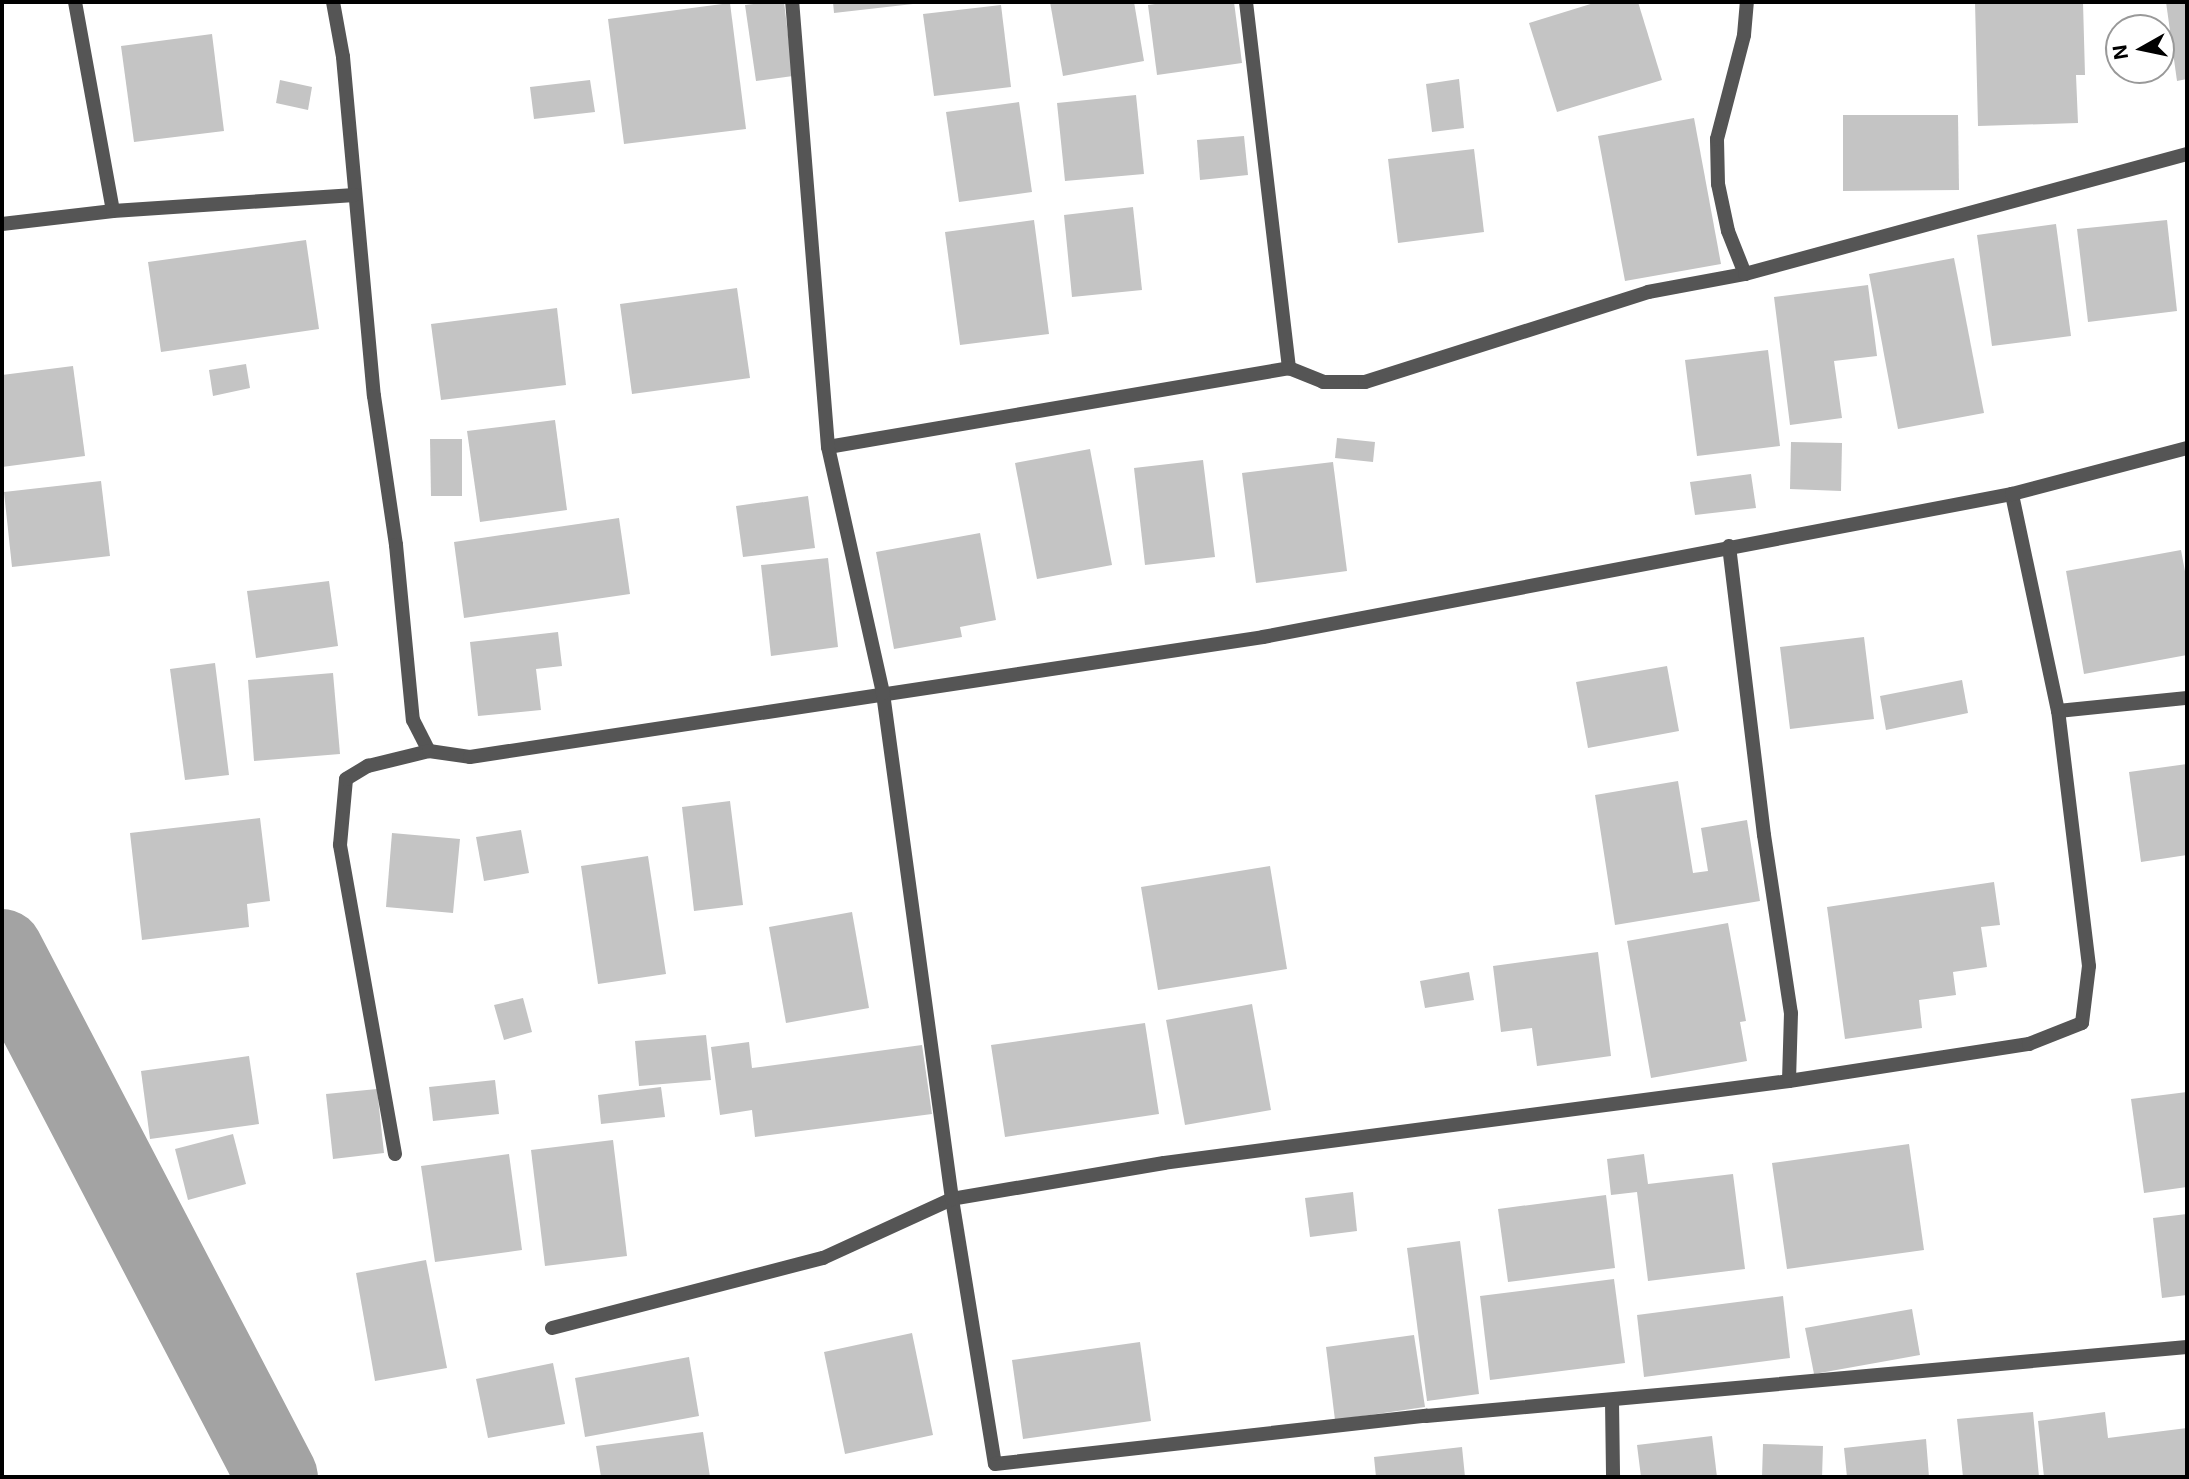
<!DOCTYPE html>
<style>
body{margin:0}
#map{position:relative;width:2189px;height:1479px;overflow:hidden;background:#fff;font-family:Inter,sans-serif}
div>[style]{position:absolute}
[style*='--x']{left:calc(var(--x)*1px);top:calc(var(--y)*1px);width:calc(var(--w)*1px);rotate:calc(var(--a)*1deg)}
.river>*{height:82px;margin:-41px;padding:0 41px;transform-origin:41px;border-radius:41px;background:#a3a3a3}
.building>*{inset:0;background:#c4c4c4}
.minor>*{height:14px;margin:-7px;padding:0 7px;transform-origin:7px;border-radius:7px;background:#555}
span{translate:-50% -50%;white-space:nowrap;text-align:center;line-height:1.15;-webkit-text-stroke:7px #fff;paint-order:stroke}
.frame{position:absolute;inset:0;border:4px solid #000;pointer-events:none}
.north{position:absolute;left:2105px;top:14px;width:70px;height:70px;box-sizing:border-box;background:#fff;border:2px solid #999;border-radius:50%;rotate:261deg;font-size:19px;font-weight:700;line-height:28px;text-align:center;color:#000}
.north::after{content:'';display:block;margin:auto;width:24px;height:32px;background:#000;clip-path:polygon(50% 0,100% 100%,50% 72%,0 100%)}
</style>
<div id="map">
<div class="river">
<i style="--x:2;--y:950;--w:594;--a:62.44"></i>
</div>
<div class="building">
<i style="clip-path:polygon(771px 2px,784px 2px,793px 76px,756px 81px,745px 5px)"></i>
<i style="clip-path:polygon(833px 2px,913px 2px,913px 4px,834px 13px)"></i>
<i style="clip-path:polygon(1050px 2px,1134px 2px,1144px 61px,1063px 76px)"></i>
<i style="clip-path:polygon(1169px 2px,1234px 2px,1242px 63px,1157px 75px,1148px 5px)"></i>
<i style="clip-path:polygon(1597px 2px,1638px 2px,1662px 80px,1557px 112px,1529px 23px)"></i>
<i style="clip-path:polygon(1975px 2px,2083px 2px,2085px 75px,2076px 75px,2078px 123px,1978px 126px)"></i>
<i style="clip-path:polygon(2166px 2px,2187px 2px,2187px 79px,2177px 81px)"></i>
<i style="clip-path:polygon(730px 3px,746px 129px,624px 144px,608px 19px)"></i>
<i style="clip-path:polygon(1001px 5px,1011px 87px,934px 96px,923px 14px)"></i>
<i style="clip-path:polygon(212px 34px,224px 131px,134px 142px,121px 46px)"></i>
<i style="clip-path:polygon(1459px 79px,1464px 128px,1432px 132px,1426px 84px)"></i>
<i style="clip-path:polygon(280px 80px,312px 87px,308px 110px,276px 103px)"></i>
<i style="clip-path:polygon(590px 80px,595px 112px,534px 119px,530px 87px)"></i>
<i style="clip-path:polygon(1136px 95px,1144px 174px,1065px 181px,1057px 103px)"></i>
<i style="clip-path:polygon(1019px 102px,1032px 192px,959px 202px,946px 112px)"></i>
<i style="clip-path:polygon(1843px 115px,1958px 115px,1959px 190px,1843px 191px)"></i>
<i style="clip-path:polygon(1694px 118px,1721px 264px,1625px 281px,1598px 136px)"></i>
<i style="clip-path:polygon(1244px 136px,1248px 175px,1200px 180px,1197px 140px)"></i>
<i style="clip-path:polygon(1474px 149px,1484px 232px,1398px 243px,1388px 159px)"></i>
<i style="clip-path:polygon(1133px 207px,1142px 290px,1072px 297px,1064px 215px)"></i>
<i style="clip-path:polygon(1034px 220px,1049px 334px,960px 345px,945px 232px)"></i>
<i style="clip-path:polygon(2167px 220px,2177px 311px,2088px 322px,2077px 229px)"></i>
<i style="clip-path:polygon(2056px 224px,2071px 336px,1992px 346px,1977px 235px)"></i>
<i style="clip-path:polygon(306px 240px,319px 329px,161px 352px,148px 262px)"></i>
<i style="clip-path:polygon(1954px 258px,1984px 413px,1898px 429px,1869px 274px)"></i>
<i style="clip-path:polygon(1868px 285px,1877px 356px,1834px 361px,1842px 418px,1790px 425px,1774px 297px)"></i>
<i style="clip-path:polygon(737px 288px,750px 378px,632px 394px,620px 304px)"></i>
<i style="clip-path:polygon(557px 308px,566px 385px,441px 400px,431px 324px)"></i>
<i style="clip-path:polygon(1768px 350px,1780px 446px,1697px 456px,1685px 360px)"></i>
<i style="clip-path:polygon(246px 364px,250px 388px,213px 396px,209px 370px)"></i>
<i style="clip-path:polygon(73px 366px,85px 456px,2px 467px,2px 375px)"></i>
<i style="clip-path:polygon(555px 420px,567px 510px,480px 522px,467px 431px)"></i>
<i style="clip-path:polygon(1337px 438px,1375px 442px,1373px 462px,1335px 458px)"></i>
<i style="clip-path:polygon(430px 439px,462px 439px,462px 496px,431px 496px)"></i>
<i style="clip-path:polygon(1791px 442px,1842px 443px,1841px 491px,1790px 489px)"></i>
<i style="clip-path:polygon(1090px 449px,1112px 565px,1037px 579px,1015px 463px)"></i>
<i style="clip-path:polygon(1203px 460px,1215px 557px,1145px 565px,1134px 468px)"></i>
<i style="clip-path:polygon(1333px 462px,1347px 571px,1256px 583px,1242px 473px)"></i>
<i style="clip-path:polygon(1751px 474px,1756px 508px,1695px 515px,1690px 482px)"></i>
<i style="clip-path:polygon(101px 481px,110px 556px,12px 567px,4px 492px)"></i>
<i style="clip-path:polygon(808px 496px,815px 548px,743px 557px,736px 506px)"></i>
<i style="clip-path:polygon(619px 518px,630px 594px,464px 618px,454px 542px)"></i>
<i style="clip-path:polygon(980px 533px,996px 620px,960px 627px,962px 637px,894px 649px,876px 552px)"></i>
<i style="clip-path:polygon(2181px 550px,2187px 582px,2187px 655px,2084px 674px,2066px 571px)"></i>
<i style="clip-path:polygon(828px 558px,838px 647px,771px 656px,761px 565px)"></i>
<i style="clip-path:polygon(329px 581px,338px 646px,256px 658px,247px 591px)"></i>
<i style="clip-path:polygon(558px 632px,562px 666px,536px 669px,541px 710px,478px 716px,470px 642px)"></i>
<i style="clip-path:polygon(1864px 637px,1874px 719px,1790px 729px,1780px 647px)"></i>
<i style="clip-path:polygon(215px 663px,229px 775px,185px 780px,170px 669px)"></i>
<i style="clip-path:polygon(1667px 666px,1679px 731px,1588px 748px,1576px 682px)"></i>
<i style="clip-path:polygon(333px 673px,340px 754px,254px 761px,248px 680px)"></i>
<i style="clip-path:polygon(1962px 680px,1968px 713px,1886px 730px,1880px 696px)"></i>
<i style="clip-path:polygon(2187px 764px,2187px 855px,2141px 862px,2129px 772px)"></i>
<i style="clip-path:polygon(1678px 781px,1693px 873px,1708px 871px,1701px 828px,1747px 820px,1760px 901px,1615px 925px,1595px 795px)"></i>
<i style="clip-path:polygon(730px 801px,743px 905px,694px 911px,682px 807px)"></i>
<i style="clip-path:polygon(260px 818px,270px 901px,247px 904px,249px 927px,142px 940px,130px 833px)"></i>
<i style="clip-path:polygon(521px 830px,529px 873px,484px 881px,476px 837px)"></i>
<i style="clip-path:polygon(392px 833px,460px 839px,453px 913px,386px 907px)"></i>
<i style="clip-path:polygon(648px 856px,666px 974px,598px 984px,581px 866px)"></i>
<i style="clip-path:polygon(1270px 866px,1287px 969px,1158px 990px,1141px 887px)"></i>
<i style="clip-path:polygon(1994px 882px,2000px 925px,1981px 927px,1987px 967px,1953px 972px,1956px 995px,1919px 1000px,1922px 1028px,1845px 1039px,1827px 907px)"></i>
<i style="clip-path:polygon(852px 912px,869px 1008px,786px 1023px,769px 927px)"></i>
<i style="clip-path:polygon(1728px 923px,1746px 1021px,1740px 1022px,1747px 1061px,1651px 1078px,1627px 941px)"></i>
<i style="clip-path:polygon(1598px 952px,1611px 1056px,1537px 1066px,1532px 1028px,1501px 1032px,1493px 966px)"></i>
<i style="clip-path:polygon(1469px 972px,1474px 1000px,1425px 1008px,1420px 981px)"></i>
<i style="clip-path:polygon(523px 998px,532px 1032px,504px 1040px,494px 1005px)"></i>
<i style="clip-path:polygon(1252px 1004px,1271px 1110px,1185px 1125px,1166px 1020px)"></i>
<i style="clip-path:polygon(1145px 1023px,1159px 1114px,1005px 1137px,991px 1045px)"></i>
<i style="clip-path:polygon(706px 1035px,711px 1080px,639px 1086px,635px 1041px)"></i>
<i style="clip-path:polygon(749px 1042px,752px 1068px,922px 1045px,932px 1114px,755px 1137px,752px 1110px,720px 1115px,711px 1047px)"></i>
<i style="clip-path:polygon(249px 1056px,259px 1124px,150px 1139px,141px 1071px)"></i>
<i style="clip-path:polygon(495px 1080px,499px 1114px,433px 1121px,429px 1087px)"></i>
<i style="clip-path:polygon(661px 1087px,665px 1117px,601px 1124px,598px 1095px)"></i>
<i style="clip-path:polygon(377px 1089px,384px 1153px,333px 1159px,326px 1094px)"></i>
<i style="clip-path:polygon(2187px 1092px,2187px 1187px,2144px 1193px,2131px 1099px)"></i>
<i style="clip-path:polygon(233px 1134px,246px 1184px,188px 1200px,175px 1149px)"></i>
<i style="clip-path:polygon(613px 1140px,627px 1256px,545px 1266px,531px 1150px)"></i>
<i style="clip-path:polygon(1909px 1144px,1924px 1250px,1787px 1269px,1772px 1163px)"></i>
<i style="clip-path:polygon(509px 1154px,522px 1250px,435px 1262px,421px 1166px)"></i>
<i style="clip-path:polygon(1644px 1154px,1648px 1184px,1733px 1174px,1745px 1269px,1648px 1281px,1637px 1192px,1611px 1195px,1607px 1159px)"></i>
<i style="clip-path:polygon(1353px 1192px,1357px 1231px,1310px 1237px,1305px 1198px)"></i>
<i style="clip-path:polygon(1606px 1195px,1615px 1268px,1508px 1282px,1498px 1209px)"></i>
<i style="clip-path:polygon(2187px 1214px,2187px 1295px,2162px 1298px,2153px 1218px)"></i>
<i style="clip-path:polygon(1460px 1241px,1479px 1394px,1427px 1401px,1407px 1248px)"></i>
<i style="clip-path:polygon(426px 1260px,447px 1368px,375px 1381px,356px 1273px)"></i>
<i style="clip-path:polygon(1614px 1279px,1625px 1363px,1490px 1380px,1480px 1296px)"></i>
<i style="clip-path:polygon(1783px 1296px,1790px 1358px,1644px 1377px,1637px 1315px)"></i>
<i style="clip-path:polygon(1912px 1309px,1920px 1355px,1814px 1374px,1805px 1328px)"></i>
<i style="clip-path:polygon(912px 1333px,933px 1435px,845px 1454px,824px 1352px)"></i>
<i style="clip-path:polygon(1414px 1335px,1425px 1407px,1335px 1420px,1326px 1347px)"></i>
<i style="clip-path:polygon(1140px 1342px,1151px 1421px,1023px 1439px,1012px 1360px)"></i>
<i style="clip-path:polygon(689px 1357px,699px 1416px,585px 1437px,575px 1378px)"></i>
<i style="clip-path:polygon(553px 1363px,565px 1424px,488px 1438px,476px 1379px)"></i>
<i style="clip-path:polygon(2033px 1412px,2039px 1477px,1963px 1477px,1957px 1419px)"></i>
<i style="clip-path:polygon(2105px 1412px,2108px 1438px,2187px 1428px,2187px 1477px,2044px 1477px,2038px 1421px)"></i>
<i style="clip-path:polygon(703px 1432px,710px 1477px,601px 1477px,596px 1446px)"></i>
<i style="clip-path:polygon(1712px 1436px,1717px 1477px,1641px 1477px,1637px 1445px)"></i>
<i style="clip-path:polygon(1926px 1439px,1929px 1477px,1847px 1477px,1844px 1448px)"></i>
<i style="clip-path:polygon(1763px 1444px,1823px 1446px,1822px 1477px,1762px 1477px)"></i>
<i style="clip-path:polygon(1462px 1447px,1465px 1477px,1376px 1477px,1374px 1457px)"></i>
</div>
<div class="minor">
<i style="--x:75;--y:2;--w:212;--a:79.7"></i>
<i style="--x:333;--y:2;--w:56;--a:79.7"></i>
<i style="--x:343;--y:57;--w:340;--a:84.8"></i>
<i style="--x:374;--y:396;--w:151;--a:81.6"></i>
<i style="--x:396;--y:545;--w:176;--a:84.5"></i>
<i style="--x:413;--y:720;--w:35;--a:63"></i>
<i style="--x:1246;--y:2;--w:369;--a:83.3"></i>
<i style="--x:2;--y:224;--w:112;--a:-6.7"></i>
<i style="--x:113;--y:211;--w:242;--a:-3.8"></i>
<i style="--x:1745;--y:274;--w:46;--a:-111.6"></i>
<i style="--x:1728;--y:231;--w:48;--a:-102"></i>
<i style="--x:1718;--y:184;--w:45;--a:-91.3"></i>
<i style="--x:1717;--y:139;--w:107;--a:-75.4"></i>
<i style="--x:1744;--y:35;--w:33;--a:-85"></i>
<i style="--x:828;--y:447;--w:468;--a:-9.7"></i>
<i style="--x:1289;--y:368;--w:37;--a:22"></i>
<i style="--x:1323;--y:382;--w:42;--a:0"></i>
<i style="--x:1365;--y:382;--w:297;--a:-17.6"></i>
<i style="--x:1648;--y:292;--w:99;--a:-10.5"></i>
<i style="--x:1745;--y:274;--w:458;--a:-15.2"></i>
<i style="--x:1729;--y:546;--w:291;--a:83.1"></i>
<i style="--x:1764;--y:835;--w:180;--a:81.4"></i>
<i style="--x:1791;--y:1013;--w:68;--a:91.7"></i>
<i style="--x:1789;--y:1081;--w:630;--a:172.53"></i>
<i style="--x:1164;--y:1163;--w:215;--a:170.4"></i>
<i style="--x:952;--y:1199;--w:268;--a:80.8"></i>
<i style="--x:995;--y:1464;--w:434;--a:-6.4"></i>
<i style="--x:1426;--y:1416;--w:764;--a:-5.18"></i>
<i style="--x:2058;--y:711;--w:130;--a:-5.8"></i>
<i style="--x:1789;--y:1081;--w:243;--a:-8.8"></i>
<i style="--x:2029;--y:1044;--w:57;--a:-21.6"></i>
<i style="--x:2082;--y:1023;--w:57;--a:-83"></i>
<i style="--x:2089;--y:966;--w:257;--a:-96.9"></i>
<i style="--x:2058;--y:711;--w:222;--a:-102"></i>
<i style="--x:395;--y:1154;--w:314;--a:-100.1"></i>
<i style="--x:340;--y:845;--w:66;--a:-84.8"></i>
<i style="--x:346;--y:779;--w:26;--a:-31"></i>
<i style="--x:368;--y:766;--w:63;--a:-13.8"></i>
<i style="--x:429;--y:751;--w:41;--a:8.3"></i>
<i style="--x:470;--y:757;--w:802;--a:-8.6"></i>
<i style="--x:1263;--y:637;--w:763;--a:-10.81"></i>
<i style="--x:2012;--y:494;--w:181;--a:-14.7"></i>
<i style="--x:552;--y:1328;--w:280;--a:-14.5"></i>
<i style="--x:823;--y:1258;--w:142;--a:-24.6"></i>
<i style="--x:952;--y:1199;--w:511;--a:-97.77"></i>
<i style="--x:883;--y:693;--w:252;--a:-102.6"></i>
<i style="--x:828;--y:447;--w:446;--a:-94.6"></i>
<i style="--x:1612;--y:1401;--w:76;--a:89.2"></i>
</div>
<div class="frame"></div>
<div class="north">N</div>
</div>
